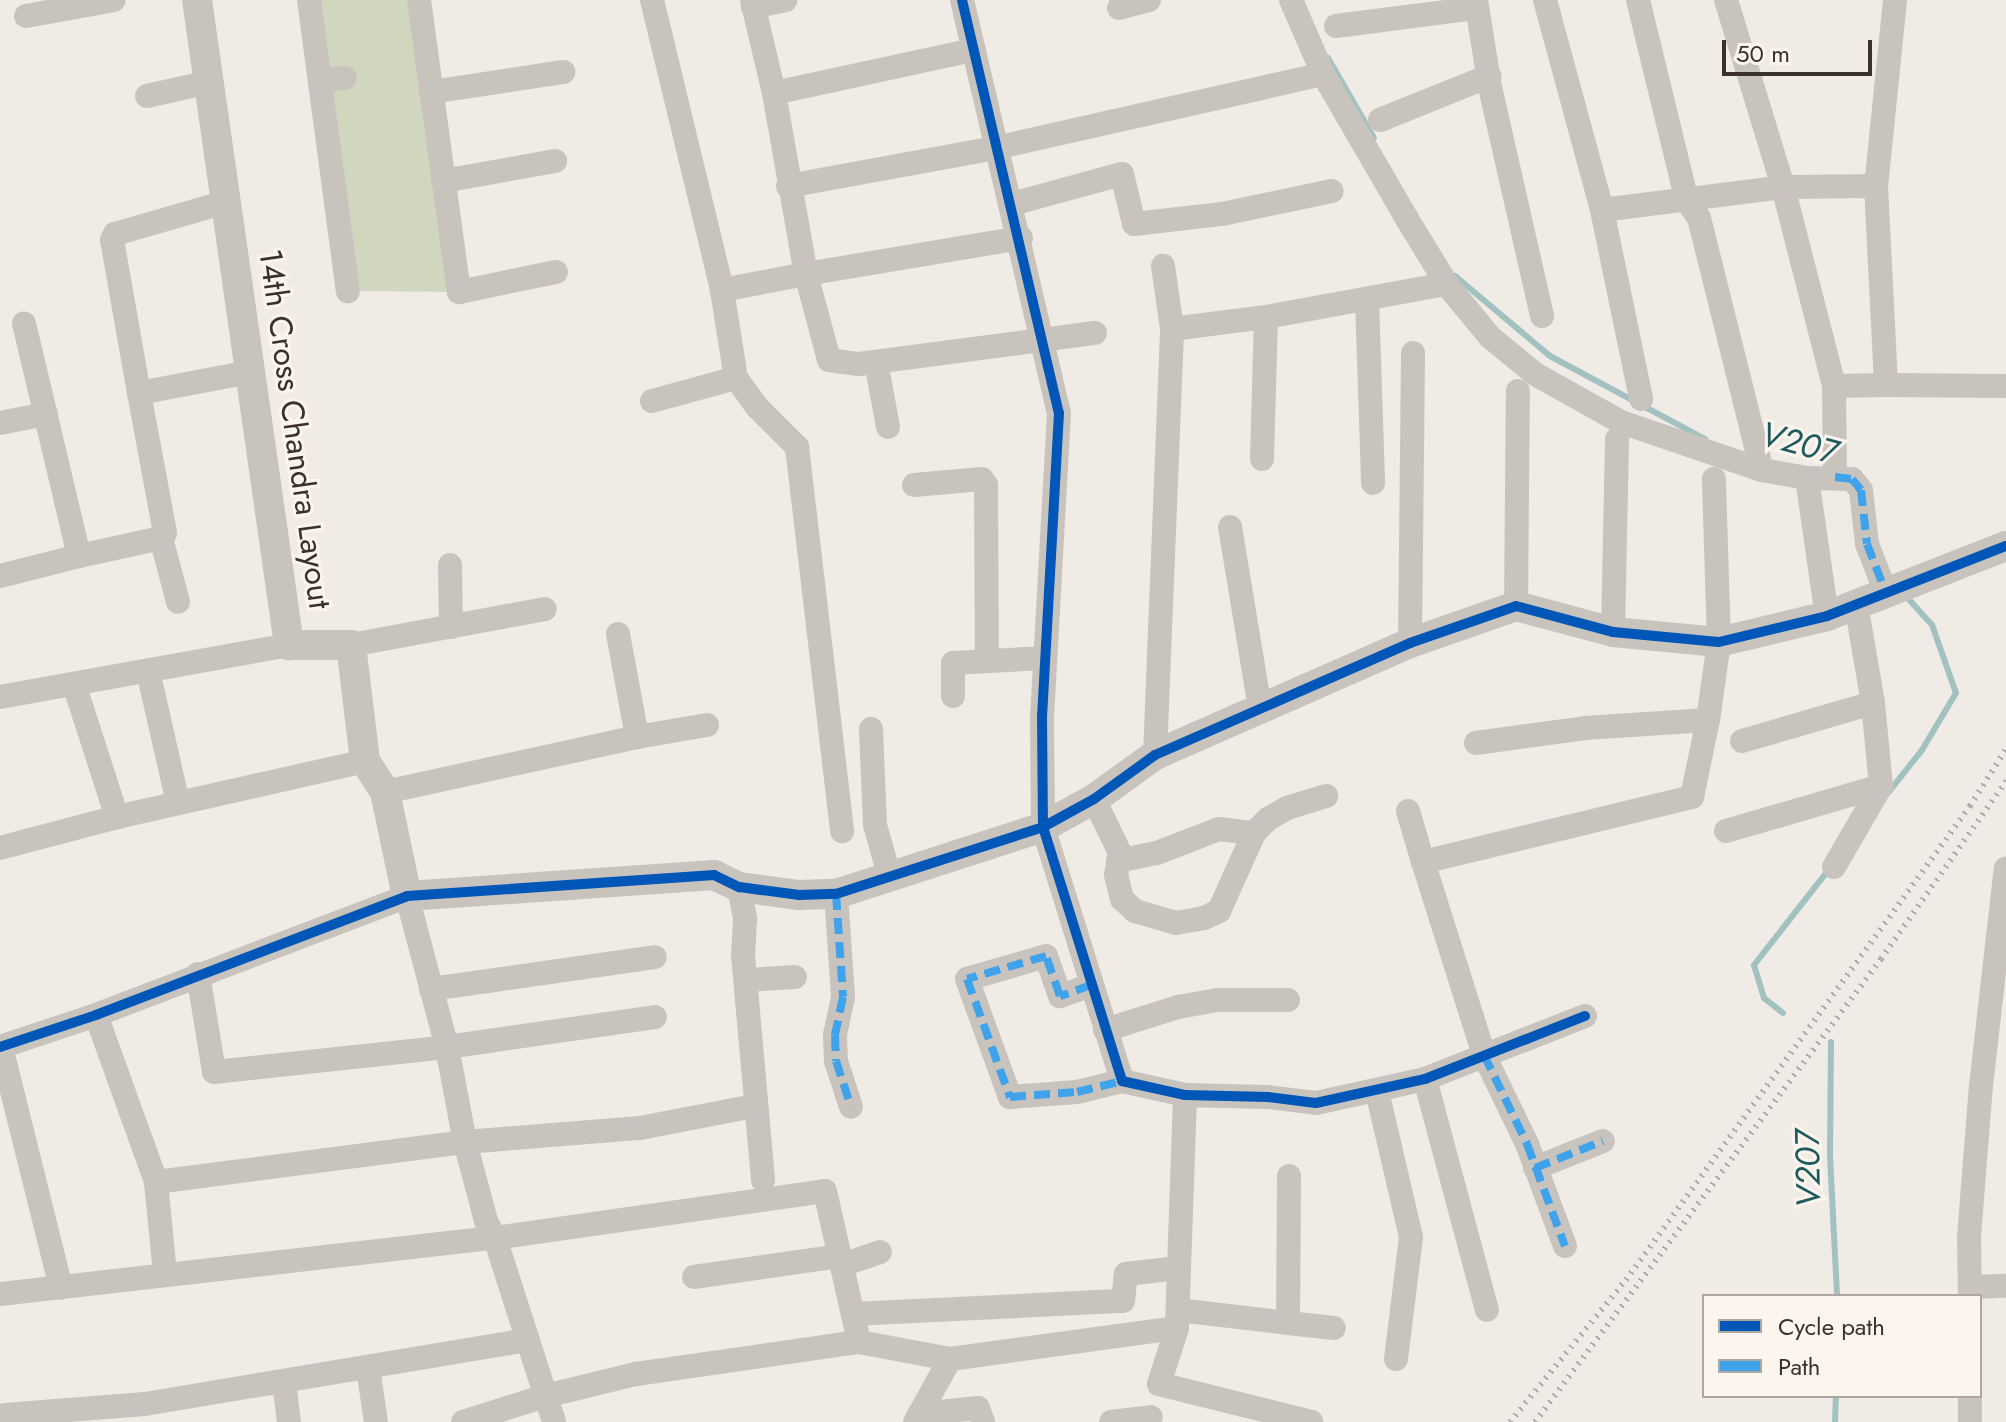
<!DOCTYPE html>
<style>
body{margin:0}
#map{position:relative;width:2006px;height:1422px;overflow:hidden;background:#f0ebe5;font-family:Jost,sans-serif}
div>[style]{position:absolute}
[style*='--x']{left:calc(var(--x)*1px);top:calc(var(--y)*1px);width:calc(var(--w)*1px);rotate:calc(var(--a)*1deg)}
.green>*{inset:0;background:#d1d6bf}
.stream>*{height:6px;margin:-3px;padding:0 3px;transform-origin:3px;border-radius:3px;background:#a1c2c1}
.minor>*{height:24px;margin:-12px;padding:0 12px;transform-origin:12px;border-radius:12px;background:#c9c3be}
.tertiary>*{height:30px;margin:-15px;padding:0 15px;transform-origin:15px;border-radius:15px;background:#c9c3be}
.rail>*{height:6px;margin-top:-3px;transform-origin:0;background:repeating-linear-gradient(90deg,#b1aca8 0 2px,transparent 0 8px)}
.quiet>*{height:8px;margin-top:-4px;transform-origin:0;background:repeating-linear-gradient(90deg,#3fa3eb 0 16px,transparent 0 24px)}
.cycleway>*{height:10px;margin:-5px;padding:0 5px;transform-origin:5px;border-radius:5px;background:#0057b8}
span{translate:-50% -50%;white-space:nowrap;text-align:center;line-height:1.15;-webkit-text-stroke:6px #fbf5ee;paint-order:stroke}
.street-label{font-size:32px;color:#3b302b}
.water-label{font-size:34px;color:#1f5a5e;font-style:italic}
.legend{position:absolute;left:1702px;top:1294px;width:280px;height:104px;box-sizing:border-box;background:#fbf5ee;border:2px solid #aea6a0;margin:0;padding:10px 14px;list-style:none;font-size:24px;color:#3b302b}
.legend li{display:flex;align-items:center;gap:16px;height:40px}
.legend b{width:40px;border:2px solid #aea6a0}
.scale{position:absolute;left:1722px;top:40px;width:150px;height:36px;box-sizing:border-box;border:4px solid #3b302b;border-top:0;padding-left:10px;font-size:24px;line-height:28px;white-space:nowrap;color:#3b302b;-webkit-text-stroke:6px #fbf5ee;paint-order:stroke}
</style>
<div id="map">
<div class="green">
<i style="clip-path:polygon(309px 0,419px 0,459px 292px,348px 291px)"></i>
</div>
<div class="stream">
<i style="--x:1328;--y:58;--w:92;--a:60.1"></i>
<i style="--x:1455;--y:276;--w:124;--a:40.1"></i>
<i style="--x:1550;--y:356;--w:176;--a:28.2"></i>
<i style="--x:1888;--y:793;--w:55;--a:-51.7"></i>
<i style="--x:1922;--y:750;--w:66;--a:-59.2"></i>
<i style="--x:1956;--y:693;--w:72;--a:-109.4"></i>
<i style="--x:1932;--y:625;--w:39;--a:-132"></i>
<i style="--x:1783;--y:1013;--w:24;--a:-142"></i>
<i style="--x:1764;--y:998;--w:34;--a:-107"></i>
<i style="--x:1754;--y:965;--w:123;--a:-51.9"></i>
<i style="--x:1831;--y:1042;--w:114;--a:90.5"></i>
<i style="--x:1830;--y:1156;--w:140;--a:87.1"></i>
<i style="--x:1835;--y:1422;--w:26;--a:-88"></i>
</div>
<div class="minor">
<i style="--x:309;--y:0;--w:294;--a:82.4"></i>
<i style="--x:419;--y:0;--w:295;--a:82.2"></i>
<i style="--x:459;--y:292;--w:99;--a:-11.7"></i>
<i style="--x:652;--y:0;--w:298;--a:76.4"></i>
<i style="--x:752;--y:0;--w:96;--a:76.7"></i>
<i style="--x:774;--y:93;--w:204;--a:-12.2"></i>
<i style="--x:962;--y:0;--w:424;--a:76.8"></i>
<i style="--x:1059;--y:413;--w:302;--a:93.2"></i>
<i style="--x:1042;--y:715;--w:112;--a:89.5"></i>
<i style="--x:1043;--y:827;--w:266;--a:72.7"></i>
<i style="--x:1122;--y:1081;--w:65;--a:12.5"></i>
<i style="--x:1185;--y:1095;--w:83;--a:1.4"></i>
<i style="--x:1268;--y:1097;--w:48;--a:7.1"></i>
<i style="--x:1316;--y:1103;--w:112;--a:-12.4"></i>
<i style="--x:1425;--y:1079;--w:172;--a:-21.5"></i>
<i style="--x:1291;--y:0;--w:81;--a:66.6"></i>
<i style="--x:1323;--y:74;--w:168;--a:59.9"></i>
<i style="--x:1407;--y:219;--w:79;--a:58.5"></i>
<i style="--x:1448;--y:286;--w:66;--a:50.5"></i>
<i style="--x:1490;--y:337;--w:58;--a:39.4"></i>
<i style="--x:1535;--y:374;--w:98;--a:29.2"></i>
<i style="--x:1621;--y:422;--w:149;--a:18.8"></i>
<i style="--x:1762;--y:470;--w:46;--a:10.1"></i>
<i style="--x:1807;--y:478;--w:45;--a:1.3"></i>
<i style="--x:1852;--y:479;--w:14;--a:51"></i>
<i style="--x:1861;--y:490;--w:54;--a:83.7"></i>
<i style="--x:1867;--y:544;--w:53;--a:68.8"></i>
<i style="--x:1476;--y:0;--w:88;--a:80.9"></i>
<i style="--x:1490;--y:87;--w:235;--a:77.2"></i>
<i style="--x:1545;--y:0;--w:218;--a:74.8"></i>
<i style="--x:1602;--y:210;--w:193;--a:78.3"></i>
<i style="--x:1638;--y:0;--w:207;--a:76.3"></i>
<i style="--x:1687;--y:201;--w:21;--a:55"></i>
<i style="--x:1699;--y:218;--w:260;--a:76"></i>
<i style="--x:1726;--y:0;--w:195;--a:73"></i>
<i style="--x:1783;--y:187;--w:205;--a:75.6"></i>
<i style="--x:1834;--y:386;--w:52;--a:-1.1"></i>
<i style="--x:1895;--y:0;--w:187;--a:95.8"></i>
<i style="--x:1876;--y:186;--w:199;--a:87.1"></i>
<i style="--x:1886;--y:385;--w:120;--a:0.5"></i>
<i style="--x:753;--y:7;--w:33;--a:-12"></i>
<i style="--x:1119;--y:8;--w:31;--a:-15"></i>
<i style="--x:26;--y:16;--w:89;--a:-10.3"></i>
<i style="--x:1336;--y:26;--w:142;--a:-7.3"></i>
<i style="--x:320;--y:81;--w:25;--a:-7"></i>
<i style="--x:431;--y:92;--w:134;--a:-8.6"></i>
<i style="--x:774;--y:93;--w:184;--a:80"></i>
<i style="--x:806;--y:274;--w:86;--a:169.2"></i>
<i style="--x:722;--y:290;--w:89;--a:81"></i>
<i style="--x:736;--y:378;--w:36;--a:54"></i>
<i style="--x:757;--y:407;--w:57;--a:45"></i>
<i style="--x:797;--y:447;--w:387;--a:83.3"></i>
<i style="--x:147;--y:96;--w:64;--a:-12.7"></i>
<i style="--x:1380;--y:120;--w:118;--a:-22"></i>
<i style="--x:443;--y:181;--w:114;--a:-10.1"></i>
<i style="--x:788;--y:186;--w:210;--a:-10.4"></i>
<i style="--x:995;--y:148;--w:336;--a:-12.7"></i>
<i style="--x:1012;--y:204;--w:114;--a:-15.3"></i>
<i style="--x:1122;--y:174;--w:51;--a:76.5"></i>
<i style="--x:1134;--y:224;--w:89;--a:-6.5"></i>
<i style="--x:1222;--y:214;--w:112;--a:-11.8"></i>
<i style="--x:1602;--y:210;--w:182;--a:-7.2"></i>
<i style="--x:1783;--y:187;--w:93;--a:-0.6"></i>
<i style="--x:1021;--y:238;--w:218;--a:170.5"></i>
<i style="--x:806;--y:274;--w:89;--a:75"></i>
<i style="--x:829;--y:360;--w:30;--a:8"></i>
<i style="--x:859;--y:364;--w:238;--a:-7.5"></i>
<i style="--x:1367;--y:299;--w:184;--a:88.1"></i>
<i style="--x:1172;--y:329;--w:95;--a:-7.3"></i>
<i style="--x:1266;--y:317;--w:183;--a:-10.4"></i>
<i style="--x:876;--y:362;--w:66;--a:79.5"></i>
<i style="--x:1834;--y:386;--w:91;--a:89.4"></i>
<i style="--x:139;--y:393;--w:155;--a:-100"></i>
<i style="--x:112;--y:240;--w:7;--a:-63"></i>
<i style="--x:115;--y:234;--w:116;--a:-16.1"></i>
<i style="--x:652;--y:401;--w:87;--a:-15.3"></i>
<i style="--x:0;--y:423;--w:47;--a:-11.1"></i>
<i style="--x:1262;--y:459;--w:142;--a:-88.4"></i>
<i style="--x:1807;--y:478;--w:139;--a:81.8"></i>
<i style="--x:914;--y:485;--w:68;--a:-5"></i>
<i style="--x:982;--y:479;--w:7;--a:56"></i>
<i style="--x:986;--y:485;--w:176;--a:89.7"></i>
<i style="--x:1230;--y:527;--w:183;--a:80.6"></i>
<i style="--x:161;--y:538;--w:66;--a:75.1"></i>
<i style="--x:79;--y:556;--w:84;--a:-12.4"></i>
<i style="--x:161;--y:538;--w:6;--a:-51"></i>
<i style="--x:165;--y:533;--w:142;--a:-100.5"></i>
<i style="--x:139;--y:393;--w:113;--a:-10.7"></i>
<i style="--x:450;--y:565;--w:62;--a:89.1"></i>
<i style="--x:0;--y:576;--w:81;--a:-14.2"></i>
<i style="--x:79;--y:556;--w:239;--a:-103.3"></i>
<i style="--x:1516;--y:606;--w:215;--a:-89.5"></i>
<i style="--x:1613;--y:632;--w:193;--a:-88.8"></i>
<i style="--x:618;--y:634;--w:105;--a:79.5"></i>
<i style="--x:1410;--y:643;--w:290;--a:-89.4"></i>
<i style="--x:351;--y:645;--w:197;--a:-10.5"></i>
<i style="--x:148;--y:671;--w:135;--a:77.2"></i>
<i style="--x:74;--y:684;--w:140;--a:72.1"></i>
<i style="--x:953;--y:696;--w:33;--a:-90"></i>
<i style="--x:953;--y:663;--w:92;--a:-3.1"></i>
<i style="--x:0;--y:697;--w:294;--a:-10.2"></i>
<i style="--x:871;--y:729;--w:96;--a:87.6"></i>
<i style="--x:875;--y:825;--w:55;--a:74.2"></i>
<i style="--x:1742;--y:741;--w:136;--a:-16.2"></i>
<i style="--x:1476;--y:743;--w:110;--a:-7.8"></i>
<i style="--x:1585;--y:728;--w:123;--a:-3.7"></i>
<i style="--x:1155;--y:755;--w:426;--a:-87.7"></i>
<i style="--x:1172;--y:329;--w:64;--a:-98.1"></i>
<i style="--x:385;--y:792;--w:258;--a:-12.3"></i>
<i style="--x:637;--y:737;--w:71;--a:-9.7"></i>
<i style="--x:1094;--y:799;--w:60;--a:64.3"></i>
<i style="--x:1120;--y:853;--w:22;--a:100"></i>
<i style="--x:1116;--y:875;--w:25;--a:76"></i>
<i style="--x:1122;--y:899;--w:18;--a:43"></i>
<i style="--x:1135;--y:911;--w:43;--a:16.3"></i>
<i style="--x:1176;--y:923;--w:28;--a:-10"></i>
<i style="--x:1204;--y:918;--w:17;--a:-25"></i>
<i style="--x:1219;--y:911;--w:85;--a:-65.8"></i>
<i style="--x:1254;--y:833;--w:20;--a:-45"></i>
<i style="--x:1268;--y:819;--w:22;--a:-30"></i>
<i style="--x:1287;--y:808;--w:41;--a:-17.1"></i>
<i style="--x:1408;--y:811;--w:53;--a:73.6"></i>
<i style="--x:1726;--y:831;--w:161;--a:-16.2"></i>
<i style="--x:0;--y:848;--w:121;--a:-14.8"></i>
<i style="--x:117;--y:817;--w:254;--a:-12.7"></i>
<i style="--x:1118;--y:861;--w:40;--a:-12"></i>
<i style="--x:1157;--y:853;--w:66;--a:-21.2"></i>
<i style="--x:1219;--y:829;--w:35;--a:7"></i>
<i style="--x:1834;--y:867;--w:94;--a:-59.9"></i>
<i style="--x:1881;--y:786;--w:83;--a:-95.5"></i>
<i style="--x:1873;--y:703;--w:100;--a:-99.7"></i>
<i style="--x:739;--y:887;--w:33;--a:79"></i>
<i style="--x:745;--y:919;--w:36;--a:93"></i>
<i style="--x:743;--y:955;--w:226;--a:84.9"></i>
<i style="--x:836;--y:894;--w:103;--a:86.1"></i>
<i style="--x:843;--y:997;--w:39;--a:102"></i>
<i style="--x:835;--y:1035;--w:26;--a:88"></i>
<i style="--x:836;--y:1061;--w:48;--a:71.9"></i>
<i style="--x:198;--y:974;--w:99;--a:80.7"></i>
<i style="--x:214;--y:1072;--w:234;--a:-6.1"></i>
<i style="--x:447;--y:1047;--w:210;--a:-8.2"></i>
<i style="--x:746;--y:980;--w:49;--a:-3.5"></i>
<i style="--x:1091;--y:985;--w:33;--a:160"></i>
<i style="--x:1060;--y:996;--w:42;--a:-109.3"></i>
<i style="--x:1046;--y:956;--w:82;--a:163.8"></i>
<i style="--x:967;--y:979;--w:126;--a:70"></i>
<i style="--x:1010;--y:1097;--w:67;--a:-4.3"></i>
<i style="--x:1077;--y:1092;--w:46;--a:-13.7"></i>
<i style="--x:431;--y:989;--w:226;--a:-8.1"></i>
<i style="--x:96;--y:1015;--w:177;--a:70.2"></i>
<i style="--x:156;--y:1182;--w:92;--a:84.4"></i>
<i style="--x:1105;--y:1030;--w:77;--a:-17.5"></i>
<i style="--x:1178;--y:1007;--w:40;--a:-10"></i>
<i style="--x:1217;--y:1000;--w:71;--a:0"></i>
<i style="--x:0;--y:1047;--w:101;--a:-18.4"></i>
<i style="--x:96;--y:1015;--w:333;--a:-20.9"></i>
<i style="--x:407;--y:896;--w:156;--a:75.2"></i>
<i style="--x:447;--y:1047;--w:97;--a:79.3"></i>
<i style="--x:465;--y:1142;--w:82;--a:75.1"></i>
<i style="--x:486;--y:1221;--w:19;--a:62"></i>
<i style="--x:495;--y:1238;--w:193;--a:72.2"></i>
<i style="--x:1;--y:1047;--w:248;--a:76"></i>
<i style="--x:1425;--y:1079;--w:239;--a:75"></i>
<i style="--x:1377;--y:1091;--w:150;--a:76.9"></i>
<i style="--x:1411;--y:1237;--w:123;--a:97"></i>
<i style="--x:1535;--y:1168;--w:73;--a:-21.7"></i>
<i style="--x:156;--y:1182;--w:312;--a:-7.4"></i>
<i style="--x:465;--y:1142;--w:176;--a:-4.6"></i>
<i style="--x:640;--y:1128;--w:116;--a:-10.9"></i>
<i style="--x:1565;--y:1246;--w:109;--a:-110.4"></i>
<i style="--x:1527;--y:1144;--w:99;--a:-115.8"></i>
<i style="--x:1484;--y:1055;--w:202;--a:-107.5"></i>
<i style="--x:1423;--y:862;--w:277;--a:-13.6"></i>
<i style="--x:1692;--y:797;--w:79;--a:-78.3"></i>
<i style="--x:1708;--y:720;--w:79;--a:-82"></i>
<i style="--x:1719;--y:642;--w:163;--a:-91.8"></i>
<i style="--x:842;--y:1265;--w:40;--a:-18.9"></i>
<i style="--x:694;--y:1277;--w:147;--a:-8.2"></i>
<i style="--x:1970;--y:1287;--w:36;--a:-2"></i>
<i style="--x:0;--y:1294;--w:498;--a:-6.5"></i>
<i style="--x:495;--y:1238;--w:333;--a:-8.1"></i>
<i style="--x:825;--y:1191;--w:155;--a:77.3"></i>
<i style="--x:859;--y:1342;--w:93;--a:10.6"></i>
<i style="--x:1970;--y:1296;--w:59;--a:-91"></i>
<i style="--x:1969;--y:1237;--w:151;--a:-85.5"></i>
<i style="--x:1981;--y:1086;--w:219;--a:-83.5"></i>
<i style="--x:1178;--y:1310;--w:111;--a:6.7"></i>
<i style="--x:1288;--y:1323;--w:147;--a:-89.6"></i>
<i style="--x:853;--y:1314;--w:270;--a:-2.8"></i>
<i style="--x:1123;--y:1301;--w:27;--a:-84"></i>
<i style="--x:1126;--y:1274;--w:53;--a:-6.5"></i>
<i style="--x:1288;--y:1323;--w:46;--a:6.2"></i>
<i style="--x:1177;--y:1326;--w:231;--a:-88"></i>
<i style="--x:368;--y:1368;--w:55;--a:81.6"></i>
<i style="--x:284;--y:1382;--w:40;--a:82.9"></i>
<i style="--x:1970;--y:1396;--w:26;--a:90"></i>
<i style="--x:919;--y:1414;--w:59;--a:-5.8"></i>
<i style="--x:978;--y:1408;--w:15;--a:70"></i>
<i style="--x:5;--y:1415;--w:140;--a:-4.5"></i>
<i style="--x:145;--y:1404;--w:388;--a:-9.5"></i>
<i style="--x:463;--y:1422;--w:86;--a:-17.6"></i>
<i style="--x:545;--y:1396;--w:94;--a:-13.6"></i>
<i style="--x:636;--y:1374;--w:225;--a:-8.2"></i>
<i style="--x:915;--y:1422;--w:72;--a:-60.9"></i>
<i style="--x:950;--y:1359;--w:229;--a:-7.8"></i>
<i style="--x:1177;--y:1328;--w:59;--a:107.8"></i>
<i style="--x:1159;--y:1384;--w:157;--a:14"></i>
<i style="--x:1111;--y:1422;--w:40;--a:-7.1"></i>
</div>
<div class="tertiary">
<i style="--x:197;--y:0;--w:652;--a:81.88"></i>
<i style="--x:289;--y:645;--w:62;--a:0"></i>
<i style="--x:351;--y:645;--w:117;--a:83.1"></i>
<i style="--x:365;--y:761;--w:37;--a:57"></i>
<i style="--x:385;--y:792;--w:106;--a:78.1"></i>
<i style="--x:407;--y:896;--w:308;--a:-3.9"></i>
<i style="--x:714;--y:875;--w:28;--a:26"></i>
<i style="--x:739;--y:887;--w:61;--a:7.6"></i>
<i style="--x:799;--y:895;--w:37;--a:-2"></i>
<i style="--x:836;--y:894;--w:218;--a:-17.9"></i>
<i style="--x:1043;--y:827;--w:58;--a:-28.8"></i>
<i style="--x:1094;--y:799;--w:75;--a:-35.8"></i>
<i style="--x:1155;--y:755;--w:279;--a:-23.7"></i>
<i style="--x:1410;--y:643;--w:112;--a:-19.2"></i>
<i style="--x:1516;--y:606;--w:100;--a:15"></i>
<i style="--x:1613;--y:632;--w:106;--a:5.4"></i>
<i style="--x:1719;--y:642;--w:111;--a:-13.5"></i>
<i style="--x:1827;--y:616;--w:192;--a:-21.4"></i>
</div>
<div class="rail">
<i style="--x:1510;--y:1422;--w:183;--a:-50.8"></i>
<i style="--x:1626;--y:1280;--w:586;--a:-54.03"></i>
<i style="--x:1970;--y:806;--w:67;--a:-57.7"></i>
<i style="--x:1535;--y:1422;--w:578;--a:-53.23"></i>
<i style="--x:1881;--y:959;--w:218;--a:-54.9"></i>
</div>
<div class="quiet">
<i style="--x:1835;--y:477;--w:17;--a:7"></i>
<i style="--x:1852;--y:479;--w:14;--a:51"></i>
<i style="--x:1861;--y:490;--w:54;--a:83.7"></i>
<i style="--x:1867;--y:544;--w:53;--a:68.8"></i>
<i style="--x:836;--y:894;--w:103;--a:86.1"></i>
<i style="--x:843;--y:997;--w:39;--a:102"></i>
<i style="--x:835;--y:1035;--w:26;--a:88"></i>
<i style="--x:836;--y:1061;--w:48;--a:71.9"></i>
<i style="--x:1091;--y:985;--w:33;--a:160"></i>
<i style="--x:1060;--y:996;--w:42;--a:-109.3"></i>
<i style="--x:1046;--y:956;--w:82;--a:163.8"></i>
<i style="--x:967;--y:979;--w:126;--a:70"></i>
<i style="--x:1010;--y:1097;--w:67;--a:-4.3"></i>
<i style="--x:1077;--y:1092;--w:46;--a:-13.7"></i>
<i style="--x:1484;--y:1055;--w:99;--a:64.2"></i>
<i style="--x:1527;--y:1144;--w:109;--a:69.6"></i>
<i style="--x:1535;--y:1168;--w:73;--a:-21.7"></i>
</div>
<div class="cycleway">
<i style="--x:962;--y:0;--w:424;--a:76.8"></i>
<i style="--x:1059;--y:413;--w:302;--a:93.2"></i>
<i style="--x:1042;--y:715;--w:112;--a:89.5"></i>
<i style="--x:1043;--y:827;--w:266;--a:72.7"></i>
<i style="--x:1122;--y:1081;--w:65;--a:12.5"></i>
<i style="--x:1185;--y:1095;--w:83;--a:1.4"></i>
<i style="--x:1268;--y:1097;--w:48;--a:7.1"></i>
<i style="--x:1316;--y:1103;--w:112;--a:-12.4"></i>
<i style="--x:1425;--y:1079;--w:172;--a:-21.5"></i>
<i style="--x:0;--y:1047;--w:101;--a:-18.4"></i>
<i style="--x:96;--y:1015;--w:333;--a:-20.9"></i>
<i style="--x:407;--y:896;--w:308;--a:-3.9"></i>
<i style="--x:714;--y:875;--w:28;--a:26"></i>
<i style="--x:739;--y:887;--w:61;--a:7.6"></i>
<i style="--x:799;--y:895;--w:37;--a:-2"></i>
<i style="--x:836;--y:894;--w:218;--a:-17.9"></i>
<i style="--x:1043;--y:827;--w:58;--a:-28.8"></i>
<i style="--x:1094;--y:799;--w:75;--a:-35.8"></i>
<i style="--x:1155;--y:755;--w:279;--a:-23.7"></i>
<i style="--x:1410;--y:643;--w:112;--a:-19.2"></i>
<i style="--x:1516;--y:606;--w:100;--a:15"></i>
<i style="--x:1613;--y:632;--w:106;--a:5.4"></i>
<i style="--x:1719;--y:642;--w:111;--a:-13.5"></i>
<i style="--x:1827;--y:616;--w:192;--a:-21.4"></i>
</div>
<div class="street-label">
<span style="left:295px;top:429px;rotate:82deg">14th Cross Chandra Layout</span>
</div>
<div class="water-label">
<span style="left:1799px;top:443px;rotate:15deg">V207</span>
<span style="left:1808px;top:1169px;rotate:-91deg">V207</span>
</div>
<ul class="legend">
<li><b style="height:10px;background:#0057b8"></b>Cycle path</li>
<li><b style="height:10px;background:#3fa3eb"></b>Path</li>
</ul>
<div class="scale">50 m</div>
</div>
